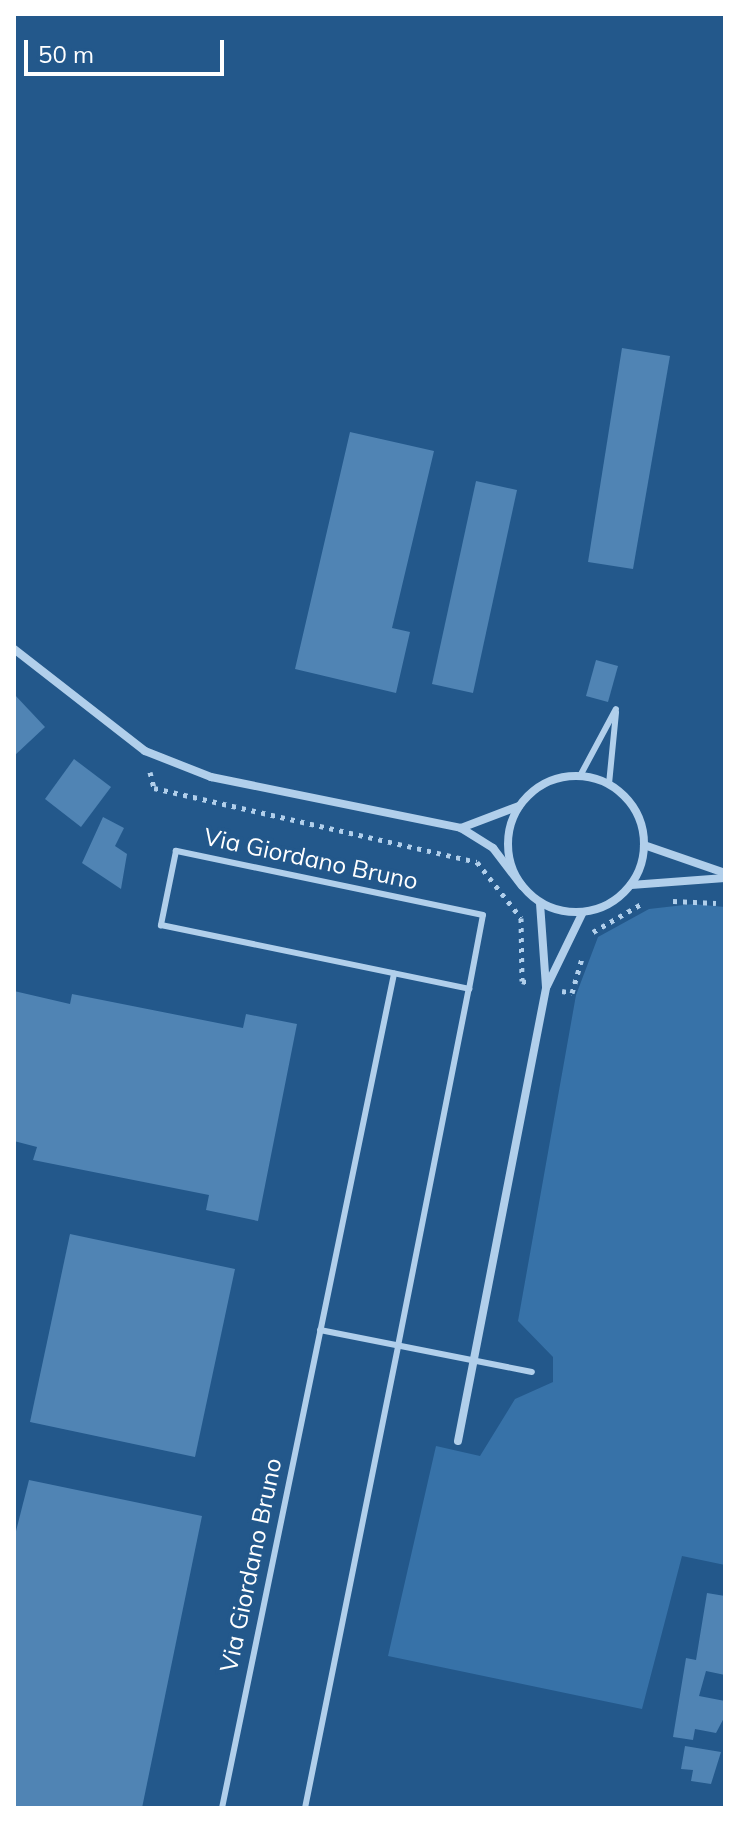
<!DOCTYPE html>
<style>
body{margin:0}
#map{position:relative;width:739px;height:1822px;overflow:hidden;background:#23588b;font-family:Mulish,sans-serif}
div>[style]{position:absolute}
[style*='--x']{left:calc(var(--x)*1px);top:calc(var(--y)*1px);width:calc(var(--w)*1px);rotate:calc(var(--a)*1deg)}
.green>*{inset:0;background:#3772a8}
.building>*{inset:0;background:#5084b4}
.path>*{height:5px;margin-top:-2.5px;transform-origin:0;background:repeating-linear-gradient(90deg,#b1cfeb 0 4px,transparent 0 10px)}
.lane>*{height:6px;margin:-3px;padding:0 3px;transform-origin:3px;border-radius:3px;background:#b1cfeb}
.street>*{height:8px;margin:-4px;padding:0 4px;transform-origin:4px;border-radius:4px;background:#b1cfeb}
.street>.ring{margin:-4px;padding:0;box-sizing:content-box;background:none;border:8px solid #b1cfeb;border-radius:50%}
span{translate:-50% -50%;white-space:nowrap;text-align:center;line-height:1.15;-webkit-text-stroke:7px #23588b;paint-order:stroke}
.street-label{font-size:24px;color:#fff}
.frame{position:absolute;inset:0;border:16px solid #fff;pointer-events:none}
.scale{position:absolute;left:24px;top:40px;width:200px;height:36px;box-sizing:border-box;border:4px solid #fff;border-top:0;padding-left:10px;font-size:24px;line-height:28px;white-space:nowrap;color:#fff;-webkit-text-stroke:6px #23588b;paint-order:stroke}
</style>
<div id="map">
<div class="green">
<i style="clip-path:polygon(693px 904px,725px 907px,725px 1565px,682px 1556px,642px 1709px,388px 1656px,436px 1446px,480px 1456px,515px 1399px,553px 1382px,553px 1357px,518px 1321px,576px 995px,598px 937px,649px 909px)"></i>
</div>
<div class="building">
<i style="clip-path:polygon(622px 348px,670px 356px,633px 569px,588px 562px)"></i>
<i style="clip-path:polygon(350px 432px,434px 451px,392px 628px,410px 632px,396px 693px,295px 669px)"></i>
<i style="clip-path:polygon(476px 481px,517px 490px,473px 693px,432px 684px)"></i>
<i style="clip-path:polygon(596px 660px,618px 666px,608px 702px,586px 696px)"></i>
<i style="clip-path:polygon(14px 694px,45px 727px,14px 756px)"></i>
<i style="clip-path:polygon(74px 759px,111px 787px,81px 827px,45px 799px)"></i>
<i style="clip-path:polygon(103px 817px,124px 828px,115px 846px,127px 854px,121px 889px,82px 863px)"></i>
<i style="clip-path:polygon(14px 991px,70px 1004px,72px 994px,243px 1028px,246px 1014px,297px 1024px,258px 1221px,206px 1210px,209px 1195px,33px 1160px,37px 1147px,14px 1141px)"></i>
<i style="clip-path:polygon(70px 1234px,235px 1269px,195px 1457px,30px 1422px)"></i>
<i style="clip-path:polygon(29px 1480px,202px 1516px,142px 1808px,14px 1808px,14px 1539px)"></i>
<i style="clip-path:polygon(707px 1593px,725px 1596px,725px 1675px,706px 1671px,699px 1696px,725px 1701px,725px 1716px,716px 1733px,695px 1729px,693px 1740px,673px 1737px,686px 1658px,696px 1660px)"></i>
<i style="clip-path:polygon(685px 1746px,721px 1752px,711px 1784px,691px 1781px,693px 1770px,681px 1769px)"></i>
</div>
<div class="path">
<i style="--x:150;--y:772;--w:16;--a:76"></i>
<i style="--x:154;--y:788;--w:331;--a:12.9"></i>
<i style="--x:477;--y:862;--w:71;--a:51.8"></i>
<i style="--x:521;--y:918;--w:63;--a:89.1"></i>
<i style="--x:522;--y:981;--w:7;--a:16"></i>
<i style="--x:673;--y:901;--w:43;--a:2.7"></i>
<i style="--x:593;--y:932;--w:58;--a:-30.1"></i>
<i style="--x:562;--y:991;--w:10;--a:11"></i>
<i style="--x:572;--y:993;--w:36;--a:-74"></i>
</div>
<div class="lane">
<i style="--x:580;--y:776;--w:76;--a:-61.8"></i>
<i style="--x:609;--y:784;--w:72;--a:-84.4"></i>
<i style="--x:320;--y:1330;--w:216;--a:11.2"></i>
<i style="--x:222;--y:1808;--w:852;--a:-78.35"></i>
<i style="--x:305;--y:1808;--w:471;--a:-78.6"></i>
<i style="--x:398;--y:1346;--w:364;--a:-78.8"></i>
<i style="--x:469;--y:989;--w:75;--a:-79.3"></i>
<i style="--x:483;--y:915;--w:314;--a:-168.2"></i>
<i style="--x:176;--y:851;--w:76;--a:101.5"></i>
<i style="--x:161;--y:925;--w:315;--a:11.7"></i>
</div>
<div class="street">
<i style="--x:14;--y:649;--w:166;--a:37.9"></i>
<i style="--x:145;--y:751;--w:71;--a:21.5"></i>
<i style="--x:211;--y:777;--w:255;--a:11.5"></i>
<i style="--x:461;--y:828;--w:38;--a:32"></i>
<i style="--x:493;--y:848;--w:48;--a:52.7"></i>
<i class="ring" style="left:508px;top:776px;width:128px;height:128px"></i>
<i style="--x:461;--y:828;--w:62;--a:-20.8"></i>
<i style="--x:644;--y:845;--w:86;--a:19.1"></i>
<i style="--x:631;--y:885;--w:94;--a:-4.3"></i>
<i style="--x:547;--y:986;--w:82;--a:-64.1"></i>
<i style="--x:458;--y:1441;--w:462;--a:-79"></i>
<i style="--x:546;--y:987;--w:84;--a:-94.1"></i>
</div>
<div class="street-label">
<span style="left:311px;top:859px;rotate:12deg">Via Giordano Bruno</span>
<span style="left:251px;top:1565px;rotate:-78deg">Via Giordano Bruno</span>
</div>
<div class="frame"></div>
<div class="scale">50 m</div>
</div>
